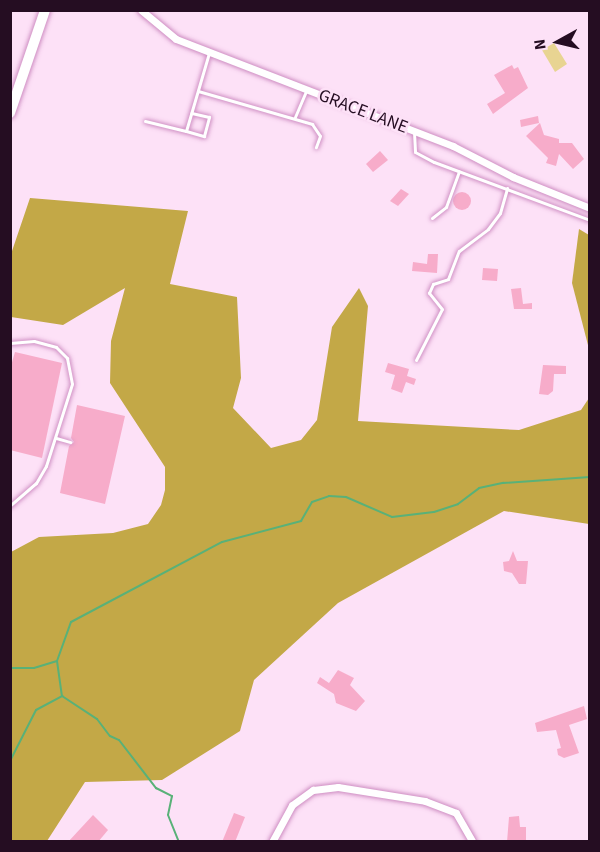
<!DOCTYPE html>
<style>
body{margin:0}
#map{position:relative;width:600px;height:852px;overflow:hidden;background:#fde1f7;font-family:"Source Sans 3",sans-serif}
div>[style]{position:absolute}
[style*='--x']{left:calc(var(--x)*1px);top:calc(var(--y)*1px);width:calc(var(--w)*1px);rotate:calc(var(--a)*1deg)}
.green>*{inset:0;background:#e8d492}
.forest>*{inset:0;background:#c3a847}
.stream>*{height:2px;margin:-1px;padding:0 1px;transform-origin:1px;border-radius:1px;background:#59b178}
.building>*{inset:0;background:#f7acca}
.round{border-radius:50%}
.roads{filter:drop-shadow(0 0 2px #ce8dc2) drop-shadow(0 0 2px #ce8dc2)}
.service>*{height:3px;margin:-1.5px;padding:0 1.5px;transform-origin:1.5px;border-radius:1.5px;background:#fff}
.minor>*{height:7px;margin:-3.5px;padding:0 3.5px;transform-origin:3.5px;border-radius:3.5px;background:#fff}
.primary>*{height:10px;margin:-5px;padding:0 5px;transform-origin:5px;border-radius:5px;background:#fff}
span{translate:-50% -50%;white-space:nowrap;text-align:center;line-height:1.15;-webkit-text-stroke:5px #fde1f7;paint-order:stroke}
.street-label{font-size:18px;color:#250d22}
.frame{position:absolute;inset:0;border:12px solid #250d22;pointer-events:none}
.north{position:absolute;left:528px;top:12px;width:60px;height:60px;-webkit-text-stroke:4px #fde1f7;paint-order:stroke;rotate:262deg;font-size:16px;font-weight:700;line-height:24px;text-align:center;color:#250d22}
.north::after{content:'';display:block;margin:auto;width:21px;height:27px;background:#250d22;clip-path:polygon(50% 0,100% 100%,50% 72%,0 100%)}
</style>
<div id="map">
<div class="green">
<i style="clip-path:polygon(554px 43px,567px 64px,555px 72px,542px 50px)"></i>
</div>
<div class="forest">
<i style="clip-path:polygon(30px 198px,188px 211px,170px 284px,237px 297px,241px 378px,233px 408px,271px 448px,301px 440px,317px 420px,332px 327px,359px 288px,368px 306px,358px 421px,519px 430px,581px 410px,589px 398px,589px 524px,504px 511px,338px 603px,254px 680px,240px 731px,162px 780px,85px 782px,47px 841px,11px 841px,11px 552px,39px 537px,113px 533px,148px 524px,161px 505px,165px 490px,165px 467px,110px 383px,111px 341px,125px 288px,63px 325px,11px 317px,11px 254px)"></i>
<i style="clip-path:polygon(579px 229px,589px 235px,589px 349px,572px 283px)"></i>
</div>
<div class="stream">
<i style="--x:57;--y:661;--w:35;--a:82"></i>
<i style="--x:62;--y:696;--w:42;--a:33.3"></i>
<i style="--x:97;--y:719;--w:21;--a:53"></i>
<i style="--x:110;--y:736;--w:10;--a:24"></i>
<i style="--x:119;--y:740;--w:61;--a:52.4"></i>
<i style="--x:156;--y:788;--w:18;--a:27"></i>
<i style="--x:172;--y:796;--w:19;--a:102"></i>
<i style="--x:168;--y:815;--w:29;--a:68"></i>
<i style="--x:10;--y:668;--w:24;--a:0"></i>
<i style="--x:34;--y:668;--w:24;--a:-17"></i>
<i style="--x:57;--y:661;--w:41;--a:-70.3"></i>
<i style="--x:71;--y:622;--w:171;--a:-27.9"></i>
<i style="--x:222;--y:542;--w:82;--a:-14.9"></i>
<i style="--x:301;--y:521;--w:22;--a:-60"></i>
<i style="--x:312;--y:502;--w:18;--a:-19"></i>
<i style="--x:329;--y:496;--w:17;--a:3"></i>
<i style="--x:346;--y:497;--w:50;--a:23.5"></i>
<i style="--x:392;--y:517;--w:42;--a:-6.8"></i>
<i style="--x:434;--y:512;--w:25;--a:-18"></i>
<i style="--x:458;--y:504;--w:26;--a:-37"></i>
<i style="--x:479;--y:488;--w:25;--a:-12"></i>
<i style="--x:503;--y:483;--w:87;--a:-3.9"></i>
<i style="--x:10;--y:761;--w:57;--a:-63"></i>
<i style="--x:36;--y:710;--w:30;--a:-28"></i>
</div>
<div class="building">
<i style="clip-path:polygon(512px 65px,514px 69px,518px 67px,528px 88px,493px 114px,487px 104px,505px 93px,494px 75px)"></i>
<i style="clip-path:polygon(538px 116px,539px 123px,521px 127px,520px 120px)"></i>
<i style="clip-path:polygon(540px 123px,544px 135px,559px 139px,559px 143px,572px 143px,584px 159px,573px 169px,559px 154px,556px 166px,546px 163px,548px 158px,526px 136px)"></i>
<i style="clip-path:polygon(380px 151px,388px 160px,373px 172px,366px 164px)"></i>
<i style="clip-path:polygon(401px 189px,409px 194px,398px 206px,390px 201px)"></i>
<i class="round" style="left:453px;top:192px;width:18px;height:18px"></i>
<i style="clip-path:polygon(428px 254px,438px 254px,437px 273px,412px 271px,413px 262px,427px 264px)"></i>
<i style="clip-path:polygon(483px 268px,498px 269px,497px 281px,482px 280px)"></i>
<i style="clip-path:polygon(521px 288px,523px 304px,532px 303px,532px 309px,514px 309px,511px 289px)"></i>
<i style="clip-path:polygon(15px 352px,62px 363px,42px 458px,10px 450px,10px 369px)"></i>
<i style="clip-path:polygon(388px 363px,409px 369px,407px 376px,416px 379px,414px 385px,406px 382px,402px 393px,391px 389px,395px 375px,385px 372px)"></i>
<i style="clip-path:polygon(543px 365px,566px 366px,566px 374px,554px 374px,553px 391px,548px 395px,539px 394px)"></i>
<i style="clip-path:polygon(77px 405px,125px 416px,105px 504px,60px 493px,69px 446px,74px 442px,71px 438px)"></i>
<i style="clip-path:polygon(513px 551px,517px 561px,528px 561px,526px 584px,519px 584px,512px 573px,504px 571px,503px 562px,509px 561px)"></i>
<i style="clip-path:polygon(338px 670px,354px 678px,350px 685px,365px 701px,356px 711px,336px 703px,334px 694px,317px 683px,320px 677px,329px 683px)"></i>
<i style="clip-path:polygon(584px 706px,587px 719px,569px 725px,579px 753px,564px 758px,558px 755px,557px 749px,561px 748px,556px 730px,537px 732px,535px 723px)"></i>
<i style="clip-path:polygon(234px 813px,245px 817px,235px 842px,222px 842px)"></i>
<i style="clip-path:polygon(93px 815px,108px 830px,98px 842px,68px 842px)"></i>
<i style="clip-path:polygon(519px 816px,520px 827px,526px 827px,526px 842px,507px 842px,509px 817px)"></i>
</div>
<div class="roads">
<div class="service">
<i style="--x:198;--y:91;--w:119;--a:16.1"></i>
<i style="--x:312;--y:124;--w:14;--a:56"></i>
<i style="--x:320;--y:136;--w:12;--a:110"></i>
<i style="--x:295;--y:117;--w:28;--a:-67"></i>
<i style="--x:145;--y:121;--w:42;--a:13.7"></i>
<i style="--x:186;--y:131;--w:81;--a:-73.6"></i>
<i style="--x:186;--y:131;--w:19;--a:16"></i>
<i style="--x:204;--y:136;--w:20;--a:-75"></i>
<i style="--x:209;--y:117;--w:18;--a:-167"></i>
<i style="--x:414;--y:132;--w:20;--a:87"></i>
<i style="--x:415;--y:152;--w:21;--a:28"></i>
<i style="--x:434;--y:162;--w:166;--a:20.4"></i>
<i style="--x:432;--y:218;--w:18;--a:-38"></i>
<i style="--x:446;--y:207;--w:38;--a:-70"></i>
<i style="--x:10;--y:343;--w:24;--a:-5"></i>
<i style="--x:34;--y:341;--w:23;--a:15"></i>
<i style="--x:56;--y:347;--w:16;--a:45"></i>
<i style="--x:67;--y:358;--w:26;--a:79"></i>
<i style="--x:72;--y:384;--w:86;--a:107.6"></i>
<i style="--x:46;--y:466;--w:20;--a:120"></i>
<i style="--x:36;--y:483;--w:35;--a:139"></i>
<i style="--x:416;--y:360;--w:57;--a:-63"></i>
<i style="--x:442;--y:309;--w:21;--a:-129"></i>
<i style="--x:429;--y:293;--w:10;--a:-66"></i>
<i style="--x:433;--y:284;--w:16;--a:-18"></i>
<i style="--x:448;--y:279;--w:30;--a:-69"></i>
<i style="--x:459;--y:251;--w:36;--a:-37"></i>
<i style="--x:488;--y:229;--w:20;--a:-53"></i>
<i style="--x:500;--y:213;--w:26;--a:-74"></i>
<i style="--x:56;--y:438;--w:15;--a:16"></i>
</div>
<div class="minor">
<i style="--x:141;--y:10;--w:45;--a:39.6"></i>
<i style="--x:176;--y:39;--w:297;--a:21.1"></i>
<i style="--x:453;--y:146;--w:68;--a:27.3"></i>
<i style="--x:513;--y:177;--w:83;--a:21.9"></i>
<i style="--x:272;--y:842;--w:42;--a:-61.6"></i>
<i style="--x:292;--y:805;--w:26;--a:-36"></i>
<i style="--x:313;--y:790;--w:25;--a:-7"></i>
<i style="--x:338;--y:787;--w:88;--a:9.1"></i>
<i style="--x:425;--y:801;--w:33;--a:21"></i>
<i style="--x:456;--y:813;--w:34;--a:60"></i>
</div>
<div class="primary">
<i style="--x:10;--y:113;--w:109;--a:-71.2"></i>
</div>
</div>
<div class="street-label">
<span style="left:363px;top:112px;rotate:21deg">GRACE LANE</span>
</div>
<div class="frame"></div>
<div class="north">N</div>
</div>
